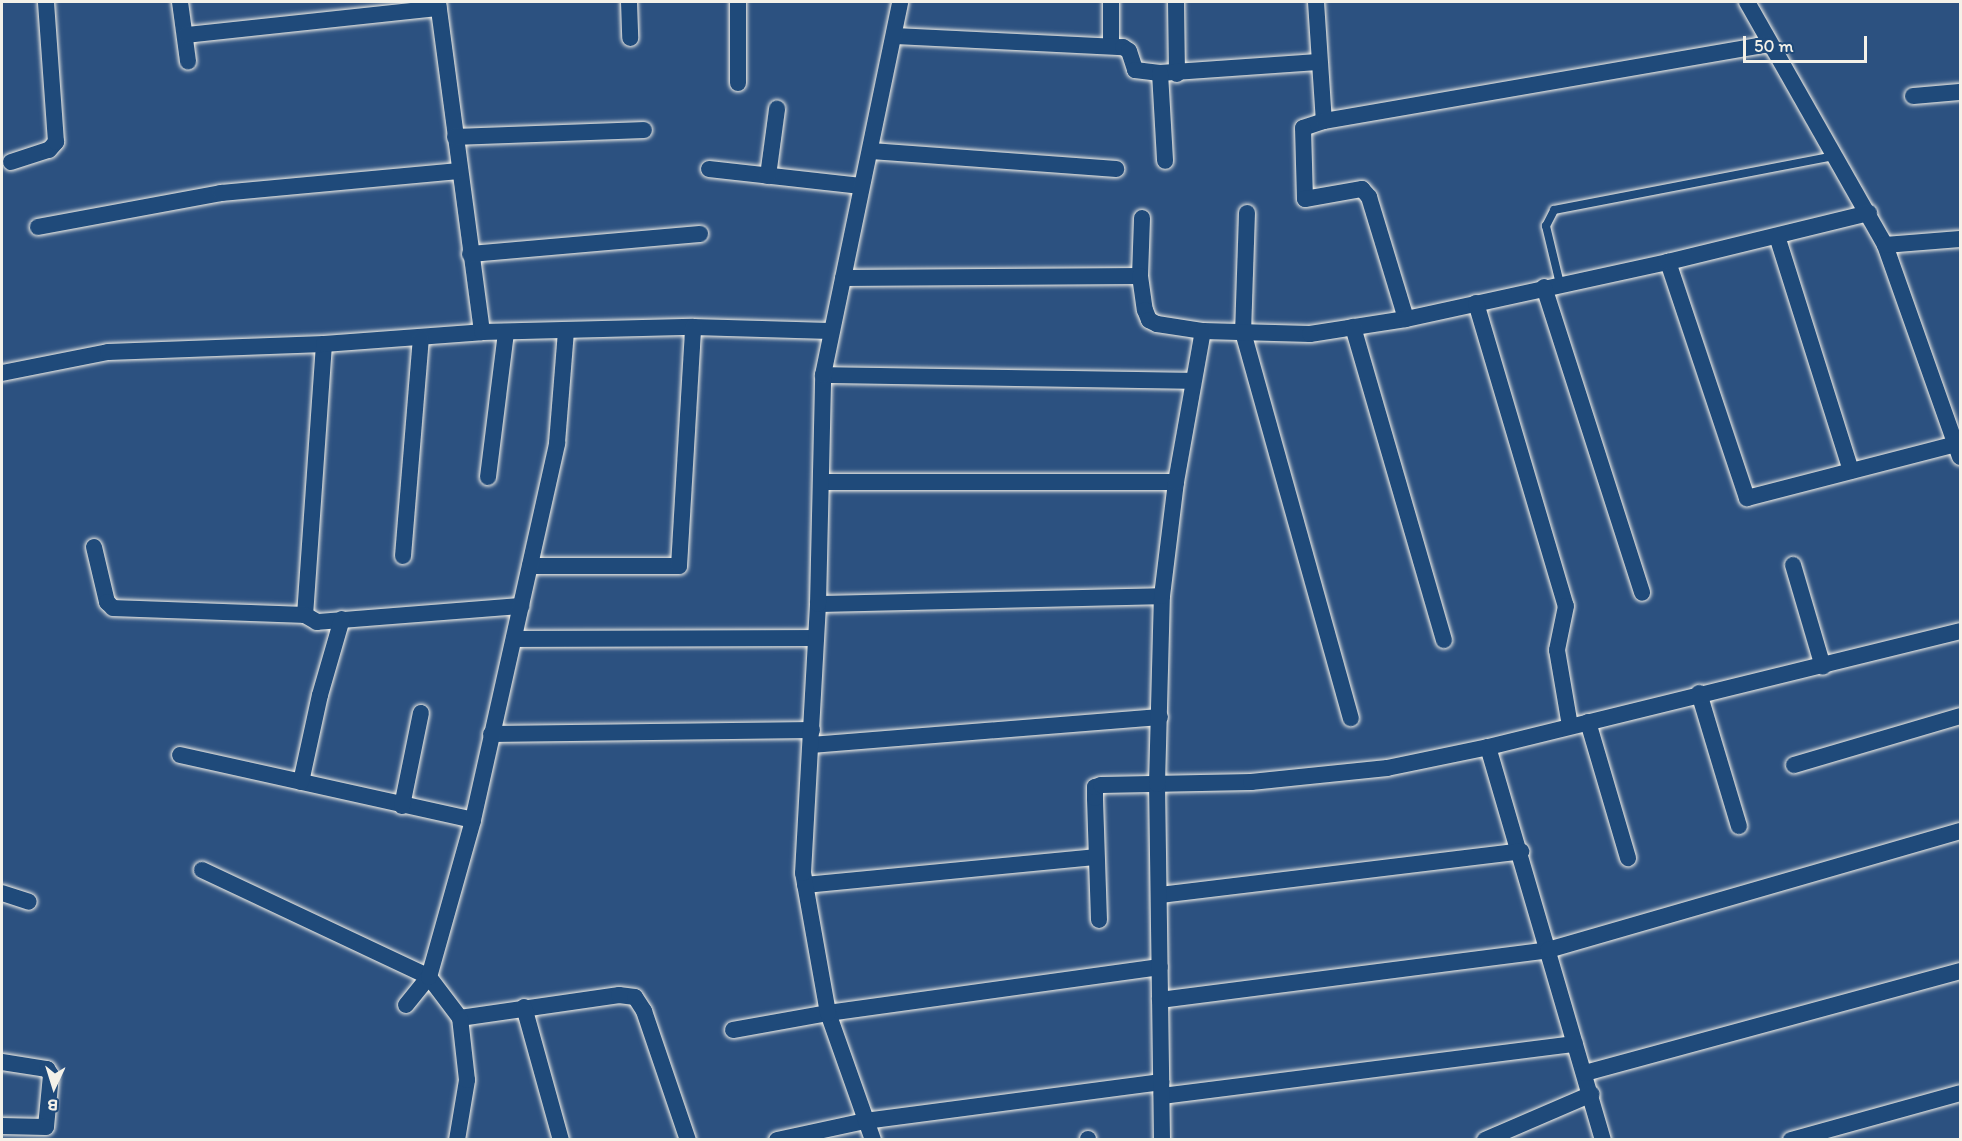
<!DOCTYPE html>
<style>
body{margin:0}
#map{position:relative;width:1962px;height:1141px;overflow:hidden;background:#2c5180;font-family:Itim,sans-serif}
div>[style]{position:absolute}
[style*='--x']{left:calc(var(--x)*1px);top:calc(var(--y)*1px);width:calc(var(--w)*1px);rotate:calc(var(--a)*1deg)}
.roads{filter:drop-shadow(0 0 2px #f4f1e8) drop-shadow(0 0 2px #f4f1e8)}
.lane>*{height:8px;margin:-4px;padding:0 4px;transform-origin:4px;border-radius:4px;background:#1f4a7a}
.street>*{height:16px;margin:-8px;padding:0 8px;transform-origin:8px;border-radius:8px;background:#1f4a7a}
span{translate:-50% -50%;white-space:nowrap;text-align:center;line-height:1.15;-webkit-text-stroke:4.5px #1f4a7a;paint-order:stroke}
.frame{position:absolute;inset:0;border:3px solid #f4f1e8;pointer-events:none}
.north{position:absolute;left:24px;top:1057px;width:60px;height:60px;-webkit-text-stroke:4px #1f4a7a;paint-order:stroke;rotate:184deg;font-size:16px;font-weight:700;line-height:24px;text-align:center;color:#f4f1e8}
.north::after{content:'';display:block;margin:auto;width:21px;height:27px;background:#f4f1e8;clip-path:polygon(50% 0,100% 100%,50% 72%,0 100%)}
.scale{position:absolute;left:1743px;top:36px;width:124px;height:27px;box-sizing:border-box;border:3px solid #f4f1e8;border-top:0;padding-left:8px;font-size:18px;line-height:21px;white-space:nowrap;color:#f4f1e8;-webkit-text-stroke:4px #1f4a7a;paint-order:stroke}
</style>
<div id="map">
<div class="roads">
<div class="lane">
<i style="--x:1560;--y:284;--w:60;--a:-103.6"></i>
<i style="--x:1546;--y:226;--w:18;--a:-63"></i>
<i style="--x:1554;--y:210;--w:286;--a:-10.9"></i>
</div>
<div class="street">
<i style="--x:180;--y:2;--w:60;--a:82.3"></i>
<i style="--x:438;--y:2;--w:333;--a:82.4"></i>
<i style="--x:629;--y:2;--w:36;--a:88"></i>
<i style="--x:738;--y:2;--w:81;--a:90"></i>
<i style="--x:1111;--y:2;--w:44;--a:90"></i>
<i style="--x:1176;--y:2;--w:72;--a:89.2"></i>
<i style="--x:1316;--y:2;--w:119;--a:86.2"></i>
<i style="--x:1324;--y:121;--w:22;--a:162"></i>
<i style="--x:1303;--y:128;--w:71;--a:88.4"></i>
<i style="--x:1305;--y:199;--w:58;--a:-10"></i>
<i style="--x:1362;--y:189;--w:11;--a:49"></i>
<i style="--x:1369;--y:197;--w:127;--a:73.1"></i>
<i style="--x:1747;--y:2;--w:279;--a:60.4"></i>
<i style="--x:1885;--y:245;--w:225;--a:70.5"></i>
<i style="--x:186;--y:35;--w:254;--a:-6.1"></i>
<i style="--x:895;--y:36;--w:228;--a:2.8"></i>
<i style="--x:1123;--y:47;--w:7;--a:34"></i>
<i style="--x:1129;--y:51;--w:20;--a:72"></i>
<i style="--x:1135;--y:70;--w:25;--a:7"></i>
<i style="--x:1160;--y:73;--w:158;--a:-4"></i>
<i style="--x:1160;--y:73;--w:88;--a:86.7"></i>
<i style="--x:1913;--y:96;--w:47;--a:-4.9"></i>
<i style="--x:1324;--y:121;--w:452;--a:-9.8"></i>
<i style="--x:455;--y:137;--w:189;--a:-2.1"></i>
<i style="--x:871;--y:151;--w:246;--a:4.2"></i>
<i style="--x:11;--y:162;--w:40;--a:-18"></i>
<i style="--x:49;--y:150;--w:11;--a:-49"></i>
<i style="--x:56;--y:142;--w:140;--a:-94.1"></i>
<i style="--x:709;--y:169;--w:153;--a:6.4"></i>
<i style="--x:768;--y:176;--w:68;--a:-82.3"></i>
<i style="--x:1247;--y:213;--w:119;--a:91.9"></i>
<i style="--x:1243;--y:332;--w:401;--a:74.4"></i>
<i style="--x:38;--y:227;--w:186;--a:-10.5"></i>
<i style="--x:221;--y:193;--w:239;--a:-5.3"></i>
<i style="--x:1777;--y:236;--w:246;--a:72.5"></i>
<i style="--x:1885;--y:245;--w:75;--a:-4.6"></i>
<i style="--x:470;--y:254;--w:231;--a:-5"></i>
<i style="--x:1668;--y:262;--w:249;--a:71.5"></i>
<i style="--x:1747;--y:498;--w:216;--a:-14.5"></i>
<i style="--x:1140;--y:276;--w:58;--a:-88"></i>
<i style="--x:843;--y:278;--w:297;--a:-0.4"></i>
<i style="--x:1140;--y:276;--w:34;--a:82"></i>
<i style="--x:1145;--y:310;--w:11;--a:68"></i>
<i style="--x:1149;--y:320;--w:9;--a:27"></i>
<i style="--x:1157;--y:324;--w:47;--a:8.7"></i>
<i style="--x:1203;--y:331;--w:107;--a:1.6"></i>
<i style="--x:1310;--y:334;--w:97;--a:-8.9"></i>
<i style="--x:1406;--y:319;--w:268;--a:-12.3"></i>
<i style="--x:1668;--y:262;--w:207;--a:-13.7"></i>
<i style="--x:1544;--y:287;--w:321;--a:72.2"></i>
<i style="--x:1476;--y:303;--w:316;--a:73.5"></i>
<i style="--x:1566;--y:606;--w:45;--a:101.6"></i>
<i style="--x:1557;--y:650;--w:77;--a:80.3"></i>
<i style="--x:1353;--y:327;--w:326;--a:73.8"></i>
<i style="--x:324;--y:344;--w:272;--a:94"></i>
<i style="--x:305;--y:615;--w:14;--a:30"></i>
<i style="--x:317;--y:622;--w:205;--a:-4.5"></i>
<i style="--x:2;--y:373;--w:108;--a:-11.2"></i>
<i style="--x:108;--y:352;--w:216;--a:-2.1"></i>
<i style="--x:324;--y:344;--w:158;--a:-4.3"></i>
<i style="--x:482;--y:332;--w:211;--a:-1.4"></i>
<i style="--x:693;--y:327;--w:137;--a:1.7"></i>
<i style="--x:823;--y:375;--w:370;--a:0.9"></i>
<i style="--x:488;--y:477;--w:146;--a:-82.9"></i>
<i style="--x:821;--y:482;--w:355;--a:0"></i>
<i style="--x:94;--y:547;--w:57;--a:76.7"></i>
<i style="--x:107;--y:602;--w:8;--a:45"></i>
<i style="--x:113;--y:608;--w:192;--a:2.1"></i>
<i style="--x:403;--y:556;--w:218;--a:-85.3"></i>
<i style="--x:1793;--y:565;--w:106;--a:73.6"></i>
<i style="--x:530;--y:566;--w:149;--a:0"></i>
<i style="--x:679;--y:566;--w:239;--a:-86.6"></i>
<i style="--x:818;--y:604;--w:344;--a:-1.3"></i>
<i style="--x:514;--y:639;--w:302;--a:-0.2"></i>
<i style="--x:1699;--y:693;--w:139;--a:73.3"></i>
<i style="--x:1588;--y:722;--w:142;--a:73.6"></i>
<i style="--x:491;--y:734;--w:321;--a:-0.7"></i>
<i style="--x:811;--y:745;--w:350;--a:-4.6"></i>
<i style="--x:1488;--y:747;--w:409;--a:73.7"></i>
<i style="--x:180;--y:755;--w:300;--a:12.5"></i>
<i style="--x:1794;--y:765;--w:173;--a:-16.4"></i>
<i style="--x:301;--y:782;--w:89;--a:-77.7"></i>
<i style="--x:320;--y:695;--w:79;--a:-73.9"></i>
<i style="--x:402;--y:806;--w:95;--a:-78.5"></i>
<i style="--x:202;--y:870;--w:251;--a:25.2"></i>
<i style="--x:429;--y:977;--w:51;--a:52.9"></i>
<i style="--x:460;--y:1018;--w:161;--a:-8.2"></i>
<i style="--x:619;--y:995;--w:16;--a:7"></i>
<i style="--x:635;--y:997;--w:17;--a:57"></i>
<i style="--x:644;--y:1011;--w:136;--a:71.2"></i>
<i style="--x:805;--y:885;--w:291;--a:-5.5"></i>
<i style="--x:2;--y:893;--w:28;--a:18"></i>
<i style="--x:1160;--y:895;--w:364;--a:-6.9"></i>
<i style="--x:1099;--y:920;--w:122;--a:-91.9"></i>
<i style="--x:1095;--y:798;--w:11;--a:-90"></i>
<i style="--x:1095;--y:787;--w:6;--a:-18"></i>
<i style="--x:1101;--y:785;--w:150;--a:-1.1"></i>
<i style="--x:1251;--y:782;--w:137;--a:-5.9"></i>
<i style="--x:1387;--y:768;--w:103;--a:-11.7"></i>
<i style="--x:1488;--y:747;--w:486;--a:-13.8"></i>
<i style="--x:1160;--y:1000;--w:391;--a:-7.3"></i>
<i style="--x:1548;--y:950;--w:429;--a:-16.1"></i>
<i style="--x:406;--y:1005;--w:36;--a:-51"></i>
<i style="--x:429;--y:977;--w:163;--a:-74.3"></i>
<i style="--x:473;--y:820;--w:386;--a:-77.4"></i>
<i style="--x:557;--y:443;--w:113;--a:-85.4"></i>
<i style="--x:524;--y:1007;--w:138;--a:74.5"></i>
<i style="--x:733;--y:1030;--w:97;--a:-10.1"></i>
<i style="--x:828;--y:1013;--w:335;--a:-7.9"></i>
<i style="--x:2;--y:1062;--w:46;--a:8.8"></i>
<i style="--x:47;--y:1069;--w:7;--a:56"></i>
<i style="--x:51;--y:1075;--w:52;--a:95.5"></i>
<i style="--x:46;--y:1127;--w:44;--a:-178.7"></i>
<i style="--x:1585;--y:1073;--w:389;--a:-15.2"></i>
<i style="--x:1162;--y:1096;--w:416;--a:-7.2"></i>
<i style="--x:1088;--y:1139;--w:1;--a:90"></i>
<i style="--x:457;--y:1140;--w:61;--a:-80.5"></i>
<i style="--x:467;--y:1080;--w:62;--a:-96.4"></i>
<i style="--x:777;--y:1140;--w:90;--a:-12.2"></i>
<i style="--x:865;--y:1121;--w:299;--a:-7.5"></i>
<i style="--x:873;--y:1140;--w:135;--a:-109.5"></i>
<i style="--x:828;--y:1013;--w:142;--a:-100.1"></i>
<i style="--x:803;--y:873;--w:269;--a:-86.8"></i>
<i style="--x:818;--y:604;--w:229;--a:-88.7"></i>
<i style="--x:823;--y:375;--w:381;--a:-78.3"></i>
<i style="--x:1162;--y:1140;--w:356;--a:-90.8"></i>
<i style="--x:1157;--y:784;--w:188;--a:-88.5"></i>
<i style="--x:1162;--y:596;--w:115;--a:-83"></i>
<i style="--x:1176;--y:482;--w:153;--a:-79.9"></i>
<i style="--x:1485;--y:1140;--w:116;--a:-23.3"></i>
<i style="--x:1791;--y:1140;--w:175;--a:-15.5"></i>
</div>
</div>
<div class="frame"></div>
<div class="north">B</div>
<div class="scale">50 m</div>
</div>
